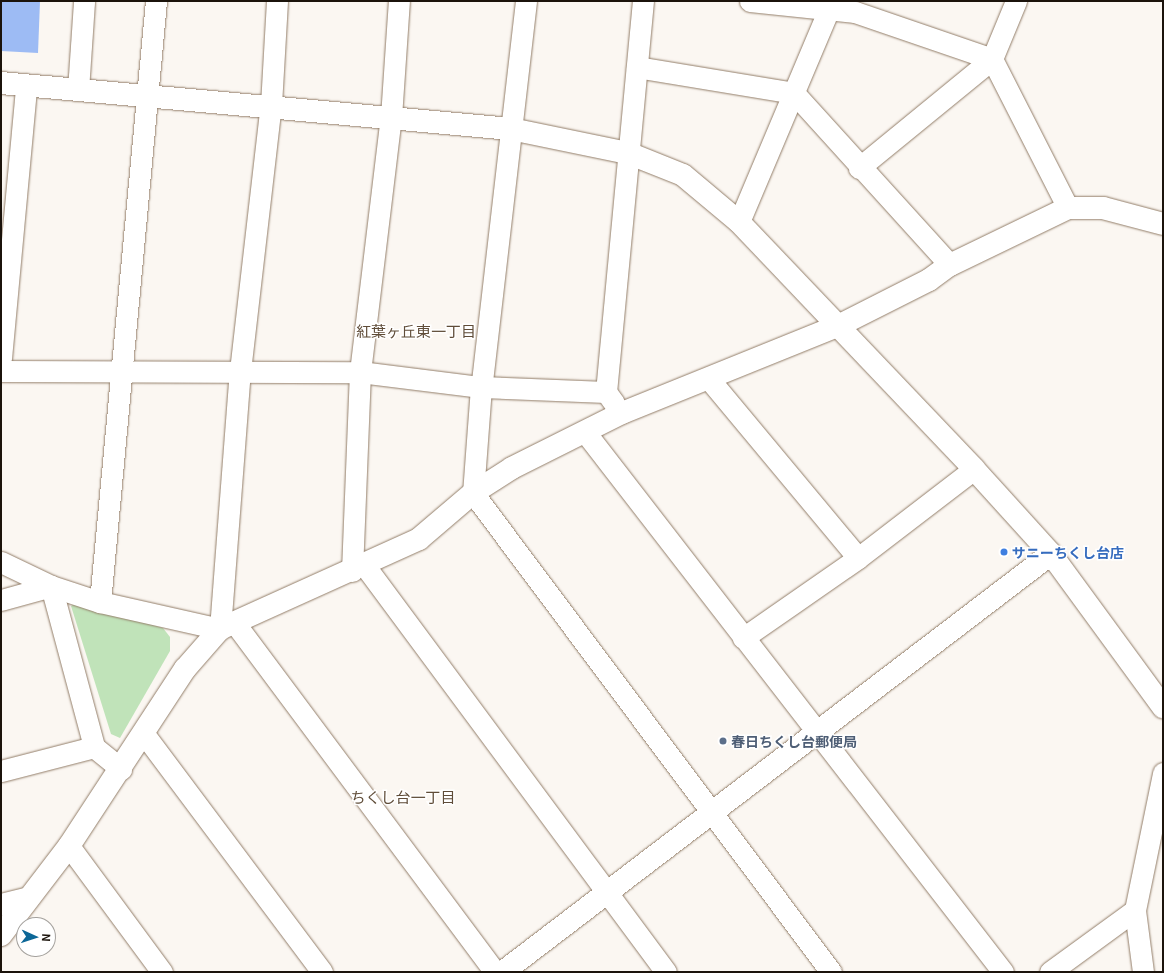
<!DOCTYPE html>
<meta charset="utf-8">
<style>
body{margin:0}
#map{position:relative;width:1164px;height:973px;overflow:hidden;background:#fbf7f2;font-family:Georgia,"Noto Sans JP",serif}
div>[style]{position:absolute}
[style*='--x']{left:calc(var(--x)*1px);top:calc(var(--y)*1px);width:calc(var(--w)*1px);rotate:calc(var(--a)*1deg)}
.green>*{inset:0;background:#c0e3b9}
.water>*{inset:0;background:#9dbbf4}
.roads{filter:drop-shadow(0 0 1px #927d68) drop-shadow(0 0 1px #927d68)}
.street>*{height:21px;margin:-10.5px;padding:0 10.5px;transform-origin:10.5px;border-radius:10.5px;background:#fff}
.secondary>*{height:22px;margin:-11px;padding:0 11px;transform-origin:11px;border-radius:11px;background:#fff}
.dots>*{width:11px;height:11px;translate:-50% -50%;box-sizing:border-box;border:2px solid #fff;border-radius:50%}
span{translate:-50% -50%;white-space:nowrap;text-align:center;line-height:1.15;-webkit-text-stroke:3px #fff;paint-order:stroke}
.shop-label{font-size:14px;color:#366cbe;font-weight:700}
.left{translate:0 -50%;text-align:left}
.service-label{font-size:14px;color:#4e5e75;font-weight:700}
.neighbourhood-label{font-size:15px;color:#5f4c38}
.frame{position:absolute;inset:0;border:2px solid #1b130b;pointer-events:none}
.north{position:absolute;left:16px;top:917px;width:40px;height:40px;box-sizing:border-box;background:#fff;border:1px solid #a4a19d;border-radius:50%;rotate:93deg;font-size:11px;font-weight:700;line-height:16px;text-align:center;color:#1b130b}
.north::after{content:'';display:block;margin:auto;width:14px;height:18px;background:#0d6797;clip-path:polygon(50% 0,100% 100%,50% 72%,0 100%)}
</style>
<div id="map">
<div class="green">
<i style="clip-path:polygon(78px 602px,163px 628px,170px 637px,170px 651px,120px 738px,111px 734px,71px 606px)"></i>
</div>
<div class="water">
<i style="clip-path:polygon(1px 1px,40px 1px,38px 53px,1px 51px)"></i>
</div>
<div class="roads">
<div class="street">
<i style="--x:526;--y:1;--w:389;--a:96.6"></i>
<i style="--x:481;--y:387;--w:106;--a:94.3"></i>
<i style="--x:473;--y:493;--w:598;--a:53.23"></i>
<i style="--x:750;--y:1;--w:106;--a:6"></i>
<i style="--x:855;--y:12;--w:145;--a:18.9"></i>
<i style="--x:992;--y:59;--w:172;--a:140.7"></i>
<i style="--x:1016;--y:1;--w:63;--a:112.5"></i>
<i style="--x:992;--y:59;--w:167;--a:63"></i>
<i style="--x:637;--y:67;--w:159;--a:9.4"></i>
<i style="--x:794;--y:93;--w:232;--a:47.8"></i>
<i style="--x:78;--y:90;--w:89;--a:-86.1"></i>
<i style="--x:739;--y:222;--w:231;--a:-67.1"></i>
<i style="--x:1;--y:358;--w:273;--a:-84.7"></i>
<i style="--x:1;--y:371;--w:359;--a:0.2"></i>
<i style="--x:360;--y:372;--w:122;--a:7.1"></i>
<i style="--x:481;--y:387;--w:125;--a:2.3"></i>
<i style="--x:709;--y:379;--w:233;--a:50.2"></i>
<i style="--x:614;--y:403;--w:14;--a:-126"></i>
<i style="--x:606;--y:392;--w:393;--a:-84.6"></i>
<i style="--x:585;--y:432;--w:683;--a:52.26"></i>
<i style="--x:1;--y:562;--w:55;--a:25.6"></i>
<i style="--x:51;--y:586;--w:52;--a:18.1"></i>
<i style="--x:100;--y:602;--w:123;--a:12.7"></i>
<i style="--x:220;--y:629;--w:259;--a:-85.6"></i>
<i style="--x:240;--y:371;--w:268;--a:-83.4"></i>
<i style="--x:271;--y:105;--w:104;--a:-86.7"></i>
<i style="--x:365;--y:566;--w:505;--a:53.45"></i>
<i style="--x:352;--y:571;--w:199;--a:-87.7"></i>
<i style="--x:360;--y:372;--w:257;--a:-83.1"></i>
<i style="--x:391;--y:117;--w:116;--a:-86.1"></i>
<i style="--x:1;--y:600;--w:52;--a:-15.6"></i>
<i style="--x:51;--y:586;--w:167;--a:75"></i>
<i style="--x:94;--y:747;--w:35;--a:39"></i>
<i style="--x:100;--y:602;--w:604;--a:-84.68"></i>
<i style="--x:234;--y:622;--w:437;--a:53.3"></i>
<i style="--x:743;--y:638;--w:140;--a:-34.8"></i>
<i style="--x:858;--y:558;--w:146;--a:-37.5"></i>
<i style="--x:144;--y:734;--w:297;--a:53.2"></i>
<i style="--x:1;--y:771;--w:96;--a:-14.5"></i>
<i style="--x:69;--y:846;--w:157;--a:53.6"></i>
<i style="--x:1;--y:904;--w:29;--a:-14"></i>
<i style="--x:1050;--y:972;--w:105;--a:-36.1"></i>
<i style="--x:1143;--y:972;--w:63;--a:-97.4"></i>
<i style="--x:1135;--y:910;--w:140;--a:-78.4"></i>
</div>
<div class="secondary">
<i style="--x:1;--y:83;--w:512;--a:5.15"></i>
<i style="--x:511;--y:129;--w:119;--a:11.6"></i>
<i style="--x:628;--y:153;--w:59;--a:21.8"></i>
<i style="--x:683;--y:175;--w:73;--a:40"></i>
<i style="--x:739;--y:222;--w:341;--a:46.4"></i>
<i style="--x:974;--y:469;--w:115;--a:47.8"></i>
<i style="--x:1051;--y:554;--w:190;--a:53.8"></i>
<i style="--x:1;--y:935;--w:112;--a:-52.6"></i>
<i style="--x:69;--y:846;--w:212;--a:-56.8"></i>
<i style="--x:185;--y:669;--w:53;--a:-48.8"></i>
<i style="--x:220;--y:629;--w:218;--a:-24.3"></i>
<i style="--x:419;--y:539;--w:71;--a:-40.4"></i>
<i style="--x:473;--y:493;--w:46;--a:-32.7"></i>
<i style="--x:512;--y:468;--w:123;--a:-26.6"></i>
<i style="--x:622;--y:413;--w:235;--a:-22"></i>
<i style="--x:840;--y:325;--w:100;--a:-26.8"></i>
<i style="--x:929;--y:280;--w:26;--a:-36"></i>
<i style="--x:950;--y:265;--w:131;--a:-25.8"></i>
<i style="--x:1068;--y:208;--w:35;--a:0"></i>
<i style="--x:1103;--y:208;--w:62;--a:14.9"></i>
<i style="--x:503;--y:972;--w:689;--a:-37.34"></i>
</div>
</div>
<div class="dots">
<i style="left:1004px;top:552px;background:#3f7fe0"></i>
<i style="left:723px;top:741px;background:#5c6f8a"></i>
</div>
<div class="shop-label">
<span class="left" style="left:1012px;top:552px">サニーちくし台店</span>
</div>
<div class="service-label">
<span class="left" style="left:731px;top:741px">春日ちくし台郵便局</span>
</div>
<div class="neighbourhood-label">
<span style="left:416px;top:331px">紅葉ヶ丘東一丁目</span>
<span style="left:403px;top:797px">ちくし台一丁目</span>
</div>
<div class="frame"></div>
<div class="north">N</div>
</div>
